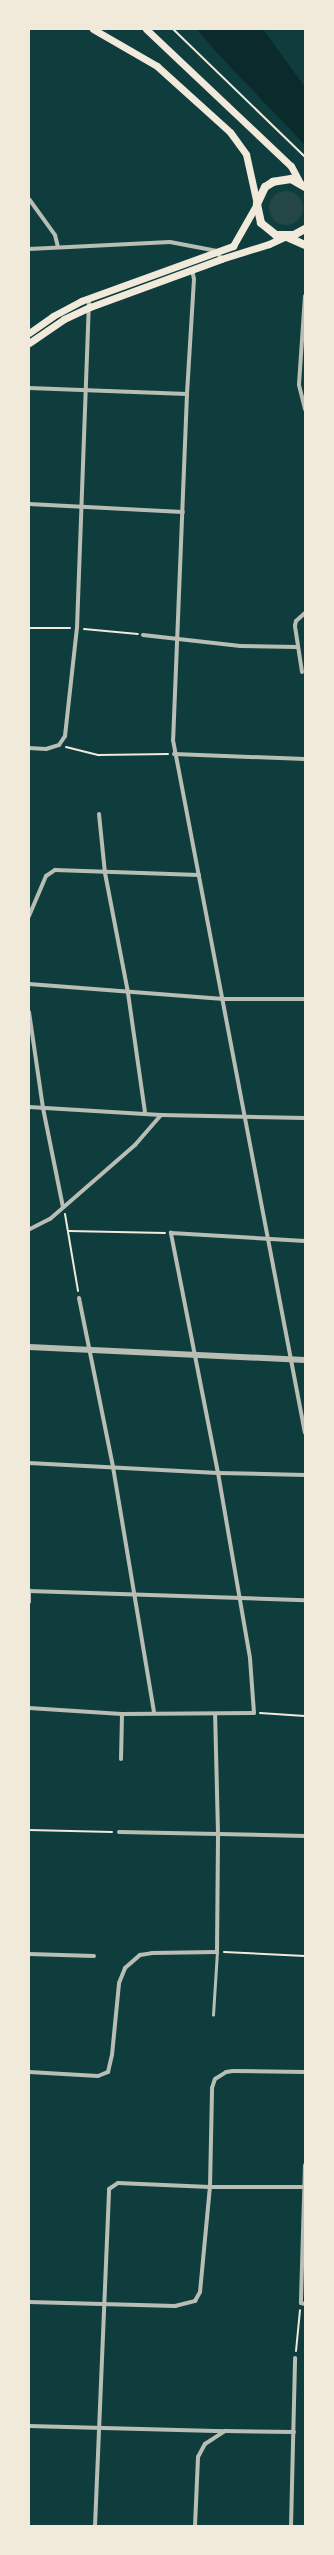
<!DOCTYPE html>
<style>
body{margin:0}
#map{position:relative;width:334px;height:2555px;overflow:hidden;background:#0f3d3e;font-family:"Crimson Pro",serif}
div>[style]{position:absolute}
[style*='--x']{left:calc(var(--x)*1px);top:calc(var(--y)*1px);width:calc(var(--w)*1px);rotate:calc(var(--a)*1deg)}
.green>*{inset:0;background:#244646}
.round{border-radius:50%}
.water>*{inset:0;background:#0a2a2b}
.path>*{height:2px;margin:-1px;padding:0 1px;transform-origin:1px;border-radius:1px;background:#f1e9da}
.service>*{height:2.5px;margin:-1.25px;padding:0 1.25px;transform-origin:1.25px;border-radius:1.25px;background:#b8beb3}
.minor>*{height:4px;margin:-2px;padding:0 2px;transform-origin:2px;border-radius:2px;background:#b8beb3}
.tertiary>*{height:6px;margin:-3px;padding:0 3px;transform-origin:3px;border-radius:3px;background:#b8beb3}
.primary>*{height:7px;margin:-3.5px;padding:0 3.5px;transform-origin:3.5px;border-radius:3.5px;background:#f1e9da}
.trunk>*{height:8px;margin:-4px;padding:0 4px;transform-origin:4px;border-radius:4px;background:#f1e9da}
span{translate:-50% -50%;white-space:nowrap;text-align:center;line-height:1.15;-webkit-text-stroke:4px #f1e9da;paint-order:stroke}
.frame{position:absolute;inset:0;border:30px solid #f1e9da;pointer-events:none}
</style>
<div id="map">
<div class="green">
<i class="round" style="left:269px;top:191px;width:34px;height:34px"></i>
</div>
<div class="water">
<i style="clip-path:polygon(197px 29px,263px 29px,305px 87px,305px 145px,217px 53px)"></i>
</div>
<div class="path">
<i style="--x:173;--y:29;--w:184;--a:44.1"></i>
<i style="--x:29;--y:628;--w:41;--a:0"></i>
<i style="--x:84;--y:629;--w:54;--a:5.3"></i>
<i style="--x:66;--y:747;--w:34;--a:14"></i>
<i style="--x:99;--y:755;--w:69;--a:-0.8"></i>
<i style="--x:65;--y:1214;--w:78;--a:80.4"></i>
<i style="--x:69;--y:1231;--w:96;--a:1.2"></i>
<i style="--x:260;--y:1713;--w:45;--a:3.8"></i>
<i style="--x:29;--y:1830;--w:83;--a:1.4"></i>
<i style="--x:224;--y:1952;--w:81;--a:2.8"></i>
<i style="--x:296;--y:2351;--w:41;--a:-84.4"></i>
</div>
<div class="service">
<i style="--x:213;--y:2015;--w:63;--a:-86.4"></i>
</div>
<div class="minor">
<i style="--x:29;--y:199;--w:44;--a:54.2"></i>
<i style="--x:55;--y:235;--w:12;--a:76"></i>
<i style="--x:29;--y:249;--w:141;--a:-2.8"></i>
<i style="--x:170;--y:242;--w:48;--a:10.8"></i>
<i style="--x:217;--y:251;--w:9;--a:63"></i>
<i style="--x:192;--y:269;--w:10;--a:79"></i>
<i style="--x:194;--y:279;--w:115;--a:93.5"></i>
<i style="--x:187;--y:394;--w:346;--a:92.3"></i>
<i style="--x:173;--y:740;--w:705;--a:79.22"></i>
<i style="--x:305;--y:296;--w:89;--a:93.9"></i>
<i style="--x:299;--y:385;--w:25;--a:76"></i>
<i style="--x:29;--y:388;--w:158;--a:2.2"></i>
<i style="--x:29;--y:504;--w:154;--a:3"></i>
<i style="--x:143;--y:635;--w:98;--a:6.5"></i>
<i style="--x:240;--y:646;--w:57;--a:1"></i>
<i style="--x:302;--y:672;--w:47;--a:-98.7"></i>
<i style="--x:295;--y:626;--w:5;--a:-79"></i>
<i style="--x:296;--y:621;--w:12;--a:-42"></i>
<i style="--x:29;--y:748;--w:17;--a:3"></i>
<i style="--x:46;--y:749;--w:14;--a:-17"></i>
<i style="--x:59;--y:745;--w:11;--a:-56"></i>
<i style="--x:65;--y:736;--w:109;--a:-83.7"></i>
<i style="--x:77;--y:628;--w:330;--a:-87.9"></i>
<i style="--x:174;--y:754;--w:131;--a:2.2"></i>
<i style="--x:99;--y:814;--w:59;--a:84.2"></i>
<i style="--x:105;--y:873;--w:122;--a:79.1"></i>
<i style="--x:128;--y:993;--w:121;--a:81.9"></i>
<i style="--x:29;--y:916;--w:43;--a:-67"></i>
<i style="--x:46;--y:876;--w:11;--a:-34"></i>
<i style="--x:55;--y:870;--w:144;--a:2"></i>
<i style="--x:29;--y:984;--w:195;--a:4.4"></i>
<i style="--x:223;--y:999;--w:82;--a:0"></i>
<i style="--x:29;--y:1012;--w:97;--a:81.7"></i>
<i style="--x:43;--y:1108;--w:101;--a:78.6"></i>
<i style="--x:29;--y:1107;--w:132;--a:3.5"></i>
<i style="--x:161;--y:1115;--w:144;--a:1.2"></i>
<i style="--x:30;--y:1229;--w:22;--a:-27"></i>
<i style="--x:50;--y:1219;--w:113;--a:-41"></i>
<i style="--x:135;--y:1145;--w:40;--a:-49"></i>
<i style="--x:79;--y:1298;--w:172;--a:78.6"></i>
<i style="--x:113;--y:1467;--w:249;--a:80.5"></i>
<i style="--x:29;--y:1463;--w:189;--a:3"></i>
<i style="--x:218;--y:1473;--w:87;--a:1.3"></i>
<i style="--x:29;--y:1591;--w:276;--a:1.9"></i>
<i style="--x:29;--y:1602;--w:12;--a:-90"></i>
<i style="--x:29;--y:1708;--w:93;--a:3.7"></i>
<i style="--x:122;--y:1714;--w:132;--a:-0.4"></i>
<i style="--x:254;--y:1713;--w:55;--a:-94.2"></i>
<i style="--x:250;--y:1658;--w:188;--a:-99.8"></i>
<i style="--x:218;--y:1473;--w:245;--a:-101.1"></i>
<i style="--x:171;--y:1233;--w:134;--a:3.4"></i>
<i style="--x:121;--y:1759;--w:45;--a:-88.7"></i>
<i style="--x:119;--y:1832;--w:186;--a:1.2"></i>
<i style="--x:29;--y:1954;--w:65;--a:1.8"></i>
<i style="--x:29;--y:2072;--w:69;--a:3.3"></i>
<i style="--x:98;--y:2076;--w:11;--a:-22"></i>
<i style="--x:108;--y:2072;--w:17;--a:-77"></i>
<i style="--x:112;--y:2055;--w:72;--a:-84.4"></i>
<i style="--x:119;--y:1983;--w:16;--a:-68"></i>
<i style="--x:125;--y:1968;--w:20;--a:-41"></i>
<i style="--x:140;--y:1955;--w:12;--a:-9"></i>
<i style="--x:152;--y:1953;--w:65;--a:-0.9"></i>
<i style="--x:217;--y:1952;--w:119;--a:-89.5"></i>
<i style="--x:218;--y:1833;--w:119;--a:-91.4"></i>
<i style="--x:305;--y:2165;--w:138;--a:91.7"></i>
<i style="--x:301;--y:2303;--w:4;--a:14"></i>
<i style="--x:29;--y:2302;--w:146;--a:1.6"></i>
<i style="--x:175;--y:2306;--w:21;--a:-14"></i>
<i style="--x:195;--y:2301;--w:10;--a:-61"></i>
<i style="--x:200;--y:2292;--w:105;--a:-84.6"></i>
<i style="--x:210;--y:2187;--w:99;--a:-88.8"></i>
<i style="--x:212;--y:2088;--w:9;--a:-72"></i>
<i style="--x:215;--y:2079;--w:13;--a:-32"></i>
<i style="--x:226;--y:2072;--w:7;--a:-8"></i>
<i style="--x:233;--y:2071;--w:72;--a:0.8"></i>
<i style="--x:29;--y:2426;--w:196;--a:1.5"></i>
<i style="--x:95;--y:2526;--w:337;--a:-87.6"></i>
<i style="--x:109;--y:2189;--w:11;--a:-34"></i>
<i style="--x:118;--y:2183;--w:92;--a:2.5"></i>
<i style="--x:210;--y:2187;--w:95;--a:0"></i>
<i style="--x:195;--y:2526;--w:69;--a:-87.5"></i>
<i style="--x:198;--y:2457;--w:15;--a:-62"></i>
<i style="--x:205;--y:2444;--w:24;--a:-33"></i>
<i style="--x:225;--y:2431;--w:69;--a:0.8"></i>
<i style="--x:291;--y:2526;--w:168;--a:-88.6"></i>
</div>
<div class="tertiary">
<i style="--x:29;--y:1347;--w:276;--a:2.7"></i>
</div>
<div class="primary">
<i style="--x:146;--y:29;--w:199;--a:43.4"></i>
<i style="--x:291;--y:166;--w:19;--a:62"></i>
<i style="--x:29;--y:333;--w:29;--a:-35"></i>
<i style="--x:53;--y:316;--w:32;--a:-28"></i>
<i style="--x:81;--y:301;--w:162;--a:-19.9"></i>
<i style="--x:233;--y:246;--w:48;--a:-60.3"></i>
<i style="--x:257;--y:204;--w:51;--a:-102.4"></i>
<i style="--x:246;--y:154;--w:27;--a:-126"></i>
<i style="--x:230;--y:132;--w:98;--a:-137.9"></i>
<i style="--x:157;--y:66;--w:74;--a:-150"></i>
<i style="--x:29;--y:343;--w:42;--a:-34.4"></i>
<i style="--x:64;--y:319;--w:29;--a:-25"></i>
<i style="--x:90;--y:307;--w:140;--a:-20.1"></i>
<i style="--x:221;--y:259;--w:50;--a:-17.4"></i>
<i style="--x:269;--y:244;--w:19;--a:-25"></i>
</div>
<div class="trunk">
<i style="--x:305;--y:187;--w:16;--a:-150"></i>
<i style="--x:291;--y:179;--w:18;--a:171"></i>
<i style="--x:273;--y:182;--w:9;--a:148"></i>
<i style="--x:265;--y:187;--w:19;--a:115"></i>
<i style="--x:257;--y:204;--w:19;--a:78"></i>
<i style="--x:261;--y:223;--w:19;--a:39"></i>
<i style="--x:276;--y:235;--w:18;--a:0"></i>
<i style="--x:294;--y:235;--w:13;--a:-29"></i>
<i style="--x:287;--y:237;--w:20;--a:24"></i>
</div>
<div class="frame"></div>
</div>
